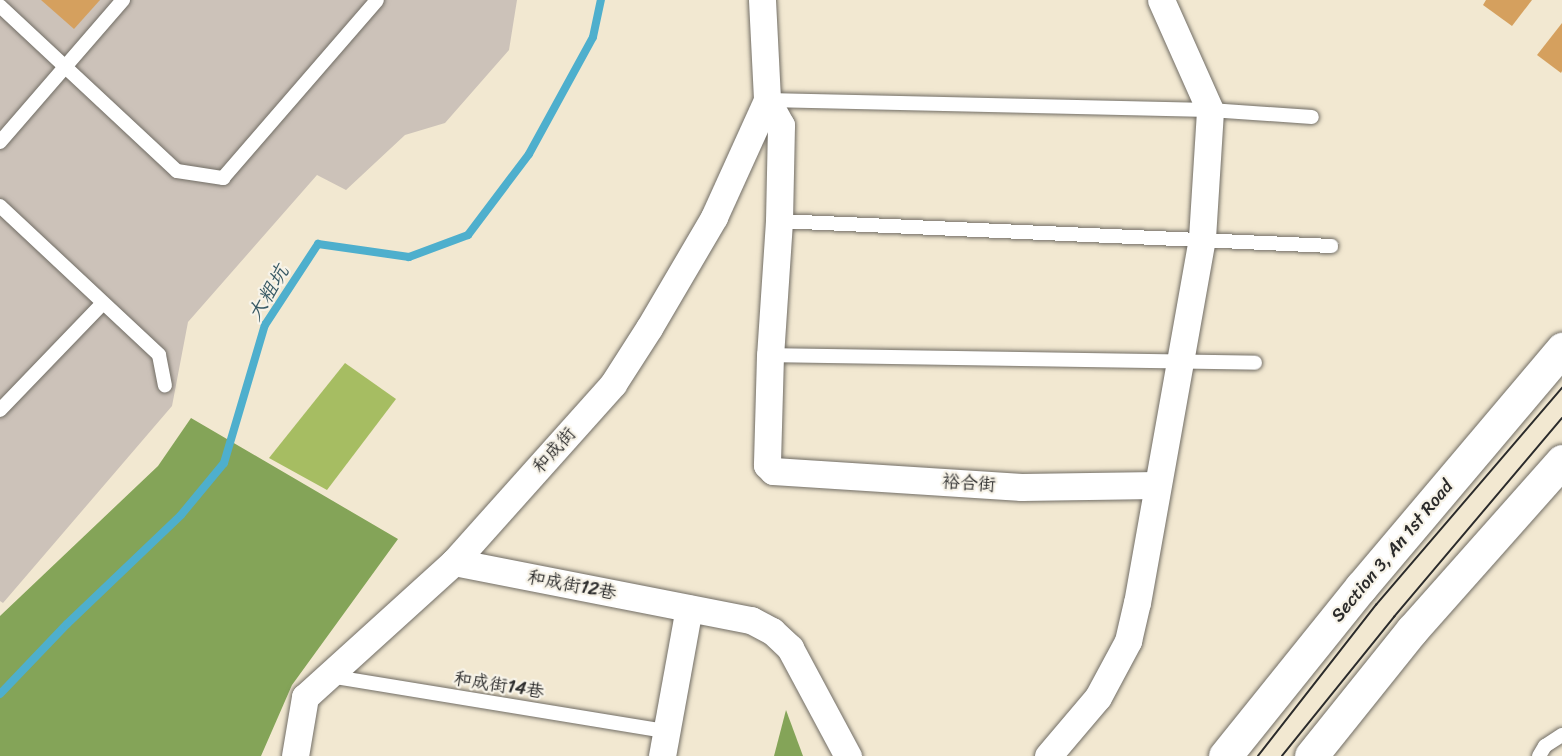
<!DOCTYPE html>
<meta charset="utf-8">
<style>
body{margin:0}
#map{position:relative;width:1562px;height:756px;overflow:hidden;background:#f2e8d1;font-family:Sriracha,"LXGW WenKai TC",sans-serif}
div>[style]{position:absolute}
[style*='--x']{left:calc(var(--x)*1px);top:calc(var(--y)*1px);width:calc(var(--w)*1px);rotate:calc(var(--a)*1deg)}
.industrial>*{inset:0;background:#ccc2b9}
.green>*{inset:0;background:#a6bd62}
.forest>*{inset:0;background:#84a458}
.stream>*{height:8px;margin:-4px;padding:0 4px;transform-origin:4px;border-radius:4px;background:#4eafcd}
.building>*{inset:0;background:#d5a05e}
.roads{filter:drop-shadow(0 0 2px #716d65) drop-shadow(0 0 2px #716d65)}
.lane>*{height:14px;margin:-7px;padding:0 7px;transform-origin:7px;border-radius:7px;background:#fff}
.street>*{height:27px;margin:-13.5px;padding:0 13.5px;transform-origin:13.5px;border-radius:13.5px;background:#fff}
.secondary>*{height:33px;margin:-16.5px;padding:0 16.5px;transform-origin:16.5px;border-radius:16.5px;background:#fff}
.tram>*{height:1.5px;margin:-0.75px;padding:0 0.75px;transform-origin:0.75px;border-radius:0.75px;background:#2b2b2b}
span{translate:-50% -50%;white-space:nowrap;text-align:center;line-height:1.15;-webkit-text-stroke:4.5px #f7f3e8;paint-order:stroke}
.street-label{font-size:18px;color:#2b2b2b}
.water-label{font-size:20px;color:#375964;font-style:italic}
</style>
<div id="map">
<div class="industrial">
<i style="clip-path:polygon(0 0,517px 0,509px 50px,445px 123px,405px 135px,346px 190px,317px 175px,188px 322px,172px 406px,3px 603px,0 601px)"></i>
</div>
<div class="green">
<i style="clip-path:polygon(345px 363px,396px 399px,327px 490px,269px 458px)"></i>
</div>
<div class="forest">
<i style="clip-path:polygon(191px 418px,398px 539px,292px 685px,261px 756px,0 756px,0 616px,158px 466px)"></i>
<i style="clip-path:polygon(786px 710px,803px 756px,774px 756px)"></i>
</div>
<div class="stream">
<i style="--x:0;--y:694;--w:97;--a:-46.3"></i>
<i style="--x:67;--y:624;--w:158;--a:-43.7"></i>
<i style="--x:181;--y:515;--w:67;--a:-50.4"></i>
<i style="--x:224;--y:463;--w:144;--a:-73.5"></i>
<i style="--x:265;--y:325;--w:97;--a:-56.8"></i>
<i style="--x:318;--y:244;--w:92;--a:8.1"></i>
<i style="--x:409;--y:257;--w:63;--a:-20.4"></i>
<i style="--x:468;--y:235;--w:101;--a:-53"></i>
<i style="--x:529;--y:154;--w:133;--a:-61.3"></i>
<i style="--x:593;--y:37;--w:38;--a:-78"></i>
</div>
<div class="building">
<i style="clip-path:polygon(41px 0,100px 0,74px 29px)"></i>
<i style="clip-path:polygon(1486px 0,1532px 0,1512px 26px,1483px 5px)"></i>
<i style="clip-path:polygon(1562px 23px,1562px 71px,1561px 73px,1537px 55px)"></i>
</div>
<div class="roads">
<div class="lane">
<i style="--x:0;--y:6;--w:242;--a:43"></i>
<i style="--x:177;--y:171;--w:47;--a:8.7"></i>
<i style="--x:223;--y:178;--w:235;--a:-49.1"></i>
<i style="--x:767;--y:100;--w:443;--a:1.3"></i>
<i style="--x:1210;--y:110;--w:102;--a:3.9"></i>
<i style="--x:0;--y:142;--w:188;--a:-49.1"></i>
<i style="--x:0;--y:206;--w:218;--a:43.1"></i>
<i style="--x:159;--y:355;--w:31;--a:79"></i>
<i style="--x:779;--y:221;--w:553;--a:2.59"></i>
<i style="--x:770;--y:355;--w:485;--a:0.9"></i>
<i style="--x:0;--y:410;--w:147;--a:-46.1"></i>
<i style="--x:329;--y:676;--w:341;--a:9.3"></i>
<i style="--x:1539;--y:756;--w:12;--a:-59"></i>
<i style="--x:1545;--y:746;--w:20;--a:-33"></i>
</div>
<div class="street">
<i style="--x:762;--y:0;--w:100;--a:87.1"></i>
<i style="--x:767;--y:100;--w:29;--a:61"></i>
<i style="--x:781;--y:125;--w:96;--a:91.2"></i>
<i style="--x:779;--y:221;--w:134;--a:93.8"></i>
<i style="--x:770;--y:355;--w:110;--a:91.6"></i>
<i style="--x:767;--y:465;--w:8;--a:45"></i>
<i style="--x:773;--y:471;--w:249;--a:3.7"></i>
<i style="--x:1021;--y:487;--w:136;--a:-0.8"></i>
<i style="--x:454;--y:562;--w:303;--a:11.1"></i>
<i style="--x:751;--y:620;--w:24;--a:28"></i>
<i style="--x:772;--y:631;--w:25;--a:43"></i>
<i style="--x:790;--y:648;--w:123;--a:61.8"></i>
<i style="--x:295;--y:756;--w:60;--a:-80.4"></i>
<i style="--x:305;--y:697;--w:201;--a:-42.2"></i>
<i style="--x:454;--y:562;--w:239;--a:-48.2"></i>
<i style="--x:613;--y:384;--w:67;--a:-57.3"></i>
<i style="--x:649;--y:328;--w:129;--a:-59.6"></i>
<i style="--x:714;--y:217;--w:128;--a:-65.6"></i>
<i style="--x:662;--y:756;--w:150;--a:-79.7"></i>
<i style="--x:1048;--y:756;--w:77;--a:-49.7"></i>
<i style="--x:1098;--y:697;--w:64;--a:-61.8"></i>
<i style="--x:1128;--y:641;--w:39;--a:-77"></i>
<i style="--x:1137;--y:603;--w:371;--a:-79.9"></i>
<i style="--x:1202;--y:238;--w:128;--a:-86.4"></i>
<i style="--x:1210;--y:110;--w:120;--a:-114"></i>
</div>
<div class="secondary">
<i style="--x:1225;--y:756;--w:217;--a:-51.2"></i>
<i style="--x:1361;--y:587;--w:312;--a:-49.8"></i>
<i style="--x:1311;--y:756;--w:161;--a:-51.3"></i>
<i style="--x:1412;--y:630;--w:226;--a:-48.4"></i>
</div>
</div>
<div class="tram">
<i style="--x:1258;--y:756;--w:192;--a:-52"></i>
<i style="--x:1376;--y:605;--w:286;--a:-49.4"></i>
<i style="--x:1282;--y:756;--w:179;--a:-51.1"></i>
<i style="--x:1394;--y:617;--w:260;--a:-49.8"></i>
</div>
<div class="street-label">
<span style="left:554px;top:450px;rotate:-48deg">和成街</span>
<span style="left:969px;top:483px;rotate:4deg">裕合街</span>
<span style="left:1392px;top:551px;rotate:-50deg">Section 3, An 1st Road</span>
<span style="left:572px;top:585px;rotate:11deg">和成街12巷</span>
<span style="left:499px;top:685px;rotate:9deg">和成街14巷</span>
</div>
<div class="water-label">
<span style="left:268px;top:293px;rotate:-59deg">大粗坑</span>
</div>
</div>
